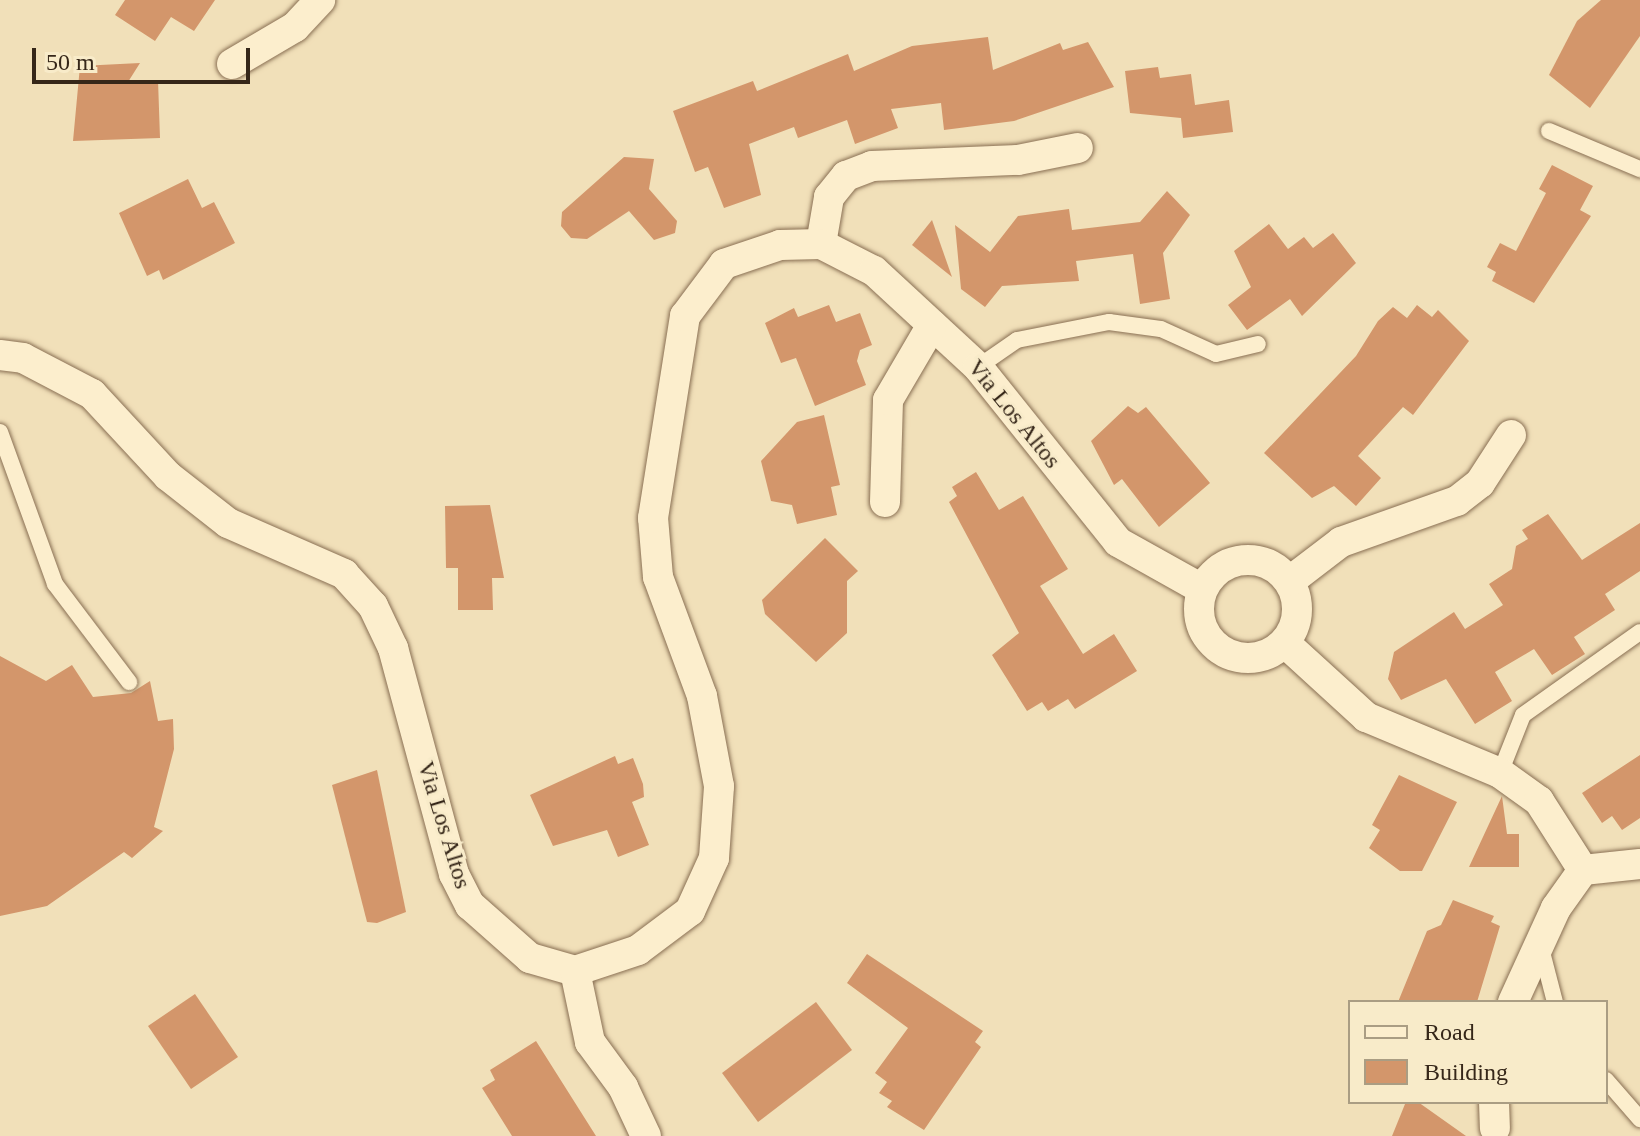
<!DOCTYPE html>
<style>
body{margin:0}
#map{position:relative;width:1640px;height:1136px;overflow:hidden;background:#f1e0b9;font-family:"Times New Roman",serif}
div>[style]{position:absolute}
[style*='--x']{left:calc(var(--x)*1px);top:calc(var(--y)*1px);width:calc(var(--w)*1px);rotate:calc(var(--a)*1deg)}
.building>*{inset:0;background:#d3966b}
.roads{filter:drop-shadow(0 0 2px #896f53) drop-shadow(0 0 2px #896f53)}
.service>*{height:16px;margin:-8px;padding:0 8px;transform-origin:8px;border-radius:8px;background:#fceecd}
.minor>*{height:30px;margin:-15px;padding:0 15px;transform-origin:15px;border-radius:15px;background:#fceecd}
.minor>.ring{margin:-15px;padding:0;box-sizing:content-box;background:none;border:30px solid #fceecd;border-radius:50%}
span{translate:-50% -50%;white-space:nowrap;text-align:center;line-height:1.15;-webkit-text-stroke:6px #f8ebc9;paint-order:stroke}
.street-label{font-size:24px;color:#362719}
.legend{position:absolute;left:1348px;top:1000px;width:260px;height:104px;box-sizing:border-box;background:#f8ebc9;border:2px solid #aa9d83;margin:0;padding:10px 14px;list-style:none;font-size:24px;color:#362719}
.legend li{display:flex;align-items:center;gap:16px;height:40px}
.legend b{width:40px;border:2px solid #aa9d83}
.scale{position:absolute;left:32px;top:48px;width:218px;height:36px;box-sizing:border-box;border:4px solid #362719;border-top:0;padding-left:10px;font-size:24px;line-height:28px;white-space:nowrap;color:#362719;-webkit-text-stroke:6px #f8ebc9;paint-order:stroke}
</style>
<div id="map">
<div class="building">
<i style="clip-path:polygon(125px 0,215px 0,194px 31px,171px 17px,155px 41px,115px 15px)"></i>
<i style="clip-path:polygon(1601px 0,1640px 0,1640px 36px,1590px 108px,1549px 75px,1577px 21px)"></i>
<i style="clip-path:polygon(988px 37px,993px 70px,1060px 43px,1063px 50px,1088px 42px,1114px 87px,1014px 121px,944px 130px,941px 103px,891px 109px,898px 128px,855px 144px,847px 120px,798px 138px,794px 127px,749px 144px,761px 195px,724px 208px,708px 167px,695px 172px,673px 111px,753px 81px,757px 91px,848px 54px,854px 71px,912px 46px)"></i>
<i style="clip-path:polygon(140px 63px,128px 82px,158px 80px,160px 138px,73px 141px,80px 66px)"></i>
<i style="clip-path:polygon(1158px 67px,1160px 78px,1191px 74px,1195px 105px,1229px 100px,1233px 132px,1183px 138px,1181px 118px,1130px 113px,1125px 71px)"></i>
<i style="clip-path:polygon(624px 157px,654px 159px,649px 189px,677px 221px,675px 233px,654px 240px,629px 211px,587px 239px,571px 238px,561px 226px,562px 212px)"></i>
<i style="clip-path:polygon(1552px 165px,1593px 186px,1580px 210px,1591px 216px,1534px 303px,1492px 281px,1496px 272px,1487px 267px,1500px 243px,1516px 251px,1546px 193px,1539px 189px)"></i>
<i style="clip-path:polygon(188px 179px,202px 208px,214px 202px,235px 243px,163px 280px,159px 270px,147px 276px,119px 213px)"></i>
<i style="clip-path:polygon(1167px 191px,1190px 215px,1163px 253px,1170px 299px,1140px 304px,1133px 254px,1076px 261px,1079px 281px,1002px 286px,985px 307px,961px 289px,955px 225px,990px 252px,1018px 216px,1069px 209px,1072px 230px,1140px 222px)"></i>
<i style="clip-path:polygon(932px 220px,952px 277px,912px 245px)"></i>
<i style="clip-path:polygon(1269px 224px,1288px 249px,1304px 237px,1313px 248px,1333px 233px,1356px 263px,1302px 316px,1290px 299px,1247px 330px,1228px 305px,1251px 287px,1234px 251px)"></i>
<i style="clip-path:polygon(829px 305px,836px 322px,860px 313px,872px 345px,860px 350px,857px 361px,866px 385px,815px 406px,796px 358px,781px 363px,765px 323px,794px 308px,798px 317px)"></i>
<i style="clip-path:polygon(1417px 305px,1432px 317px,1438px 310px,1469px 341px,1413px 415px,1403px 407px,1358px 456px,1381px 478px,1356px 506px,1334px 486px,1312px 498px,1264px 453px,1356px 356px,1378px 321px,1393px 307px,1407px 318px)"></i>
<i style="clip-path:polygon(1128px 406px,1138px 413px,1146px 407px,1210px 483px,1159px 527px,1122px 479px,1114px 485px,1091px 441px)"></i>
<i style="clip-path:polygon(824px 415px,840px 485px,831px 487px,837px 515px,797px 524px,792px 505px,771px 501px,761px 461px,797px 422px)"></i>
<i style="clip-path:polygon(976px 472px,999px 510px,1023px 496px,1068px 569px,1040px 586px,1083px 654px,1114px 634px,1137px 671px,1075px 709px,1068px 699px,1048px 711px,1042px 702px,1027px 711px,992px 655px,1019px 633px,949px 502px,957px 496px,952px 487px)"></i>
<i style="clip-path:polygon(490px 505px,504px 578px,492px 578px,493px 610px,458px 610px,458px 568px,446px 568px,445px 506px)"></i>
<i style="clip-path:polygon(1548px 514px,1582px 560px,1640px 523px,1640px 571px,1605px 594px,1615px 610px,1574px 637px,1585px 654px,1552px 675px,1534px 649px,1495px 672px,1512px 701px,1475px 724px,1446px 679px,1401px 700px,1388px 679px,1394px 652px,1454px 612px,1465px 629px,1503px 605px,1489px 584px,1512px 569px,1516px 546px,1528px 539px,1522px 530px)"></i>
<i style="clip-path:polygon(825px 538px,858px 571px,847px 581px,847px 633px,816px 662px,765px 614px,762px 600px)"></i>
<i style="clip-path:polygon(0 656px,46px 681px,72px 665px,93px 697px,131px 693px,150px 681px,158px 721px,173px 719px,174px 749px,154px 827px,163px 831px,132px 858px,124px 852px,47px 906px,0 916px)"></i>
<i style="clip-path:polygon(1640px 755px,1640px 818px,1622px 830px,1612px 816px,1602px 823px,1582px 793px)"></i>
<i style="clip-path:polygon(615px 756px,618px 764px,633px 758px,643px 784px,644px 797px,632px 802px,649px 845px,618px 857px,607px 830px,553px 846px,530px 795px)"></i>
<i style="clip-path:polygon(377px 770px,406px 912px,377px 923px,367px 922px,332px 785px)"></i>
<i style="clip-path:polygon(1399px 775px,1457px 802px,1422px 871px,1400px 871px,1369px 848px,1380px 830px,1372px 825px)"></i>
<i style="clip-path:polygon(1502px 796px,1507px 834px,1519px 834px,1519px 867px,1469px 867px)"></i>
<i style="clip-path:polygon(1453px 900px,1494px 916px,1491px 922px,1500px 926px,1477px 1002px,1398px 1002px,1427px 931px,1441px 925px)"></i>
<i style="clip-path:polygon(867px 954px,983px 1031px,975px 1042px,981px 1047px,924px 1130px,887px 1107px,892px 1101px,879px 1093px,887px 1082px,875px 1073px,908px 1028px,847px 983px)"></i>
<i style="clip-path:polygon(195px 994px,238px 1057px,191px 1089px,148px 1026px)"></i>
<i style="clip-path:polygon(816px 1002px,852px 1050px,758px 1122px,722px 1073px)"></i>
<i style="clip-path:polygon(536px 1041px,596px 1136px,512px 1136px,482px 1088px,495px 1080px,490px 1070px)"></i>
<i style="clip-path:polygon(1405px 1104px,1418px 1102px,1466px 1136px,1392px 1136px)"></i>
</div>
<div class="roads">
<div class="service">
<i style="--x:1549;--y:131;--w:99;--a:22.7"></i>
<i style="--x:978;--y:367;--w:47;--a:-34.7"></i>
<i style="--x:1017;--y:340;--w:94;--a:-11.1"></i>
<i style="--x:1109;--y:322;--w:52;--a:7.7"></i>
<i style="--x:1161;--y:329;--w:60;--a:24.4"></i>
<i style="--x:1216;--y:354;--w:43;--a:-13.4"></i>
<i style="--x:0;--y:432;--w:162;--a:70.1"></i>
<i style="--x:55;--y:584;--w:123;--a:52.9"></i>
<i style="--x:1500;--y:773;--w:62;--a:-68.4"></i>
<i style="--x:1523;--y:715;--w:143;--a:-35.4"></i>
<i style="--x:1541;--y:948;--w:56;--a:75.5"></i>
<i style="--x:1606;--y:1080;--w:52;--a:48.9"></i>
</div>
<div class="minor">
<i style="--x:232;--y:64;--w:73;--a:-30.4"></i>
<i style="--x:295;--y:27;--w:37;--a:-47"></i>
<i style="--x:821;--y:244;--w:48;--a:-80.3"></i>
<i style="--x:829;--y:197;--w:27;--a:-51"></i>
<i style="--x:846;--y:176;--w:28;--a:-21"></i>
<i style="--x:872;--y:166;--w:146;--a:-2.4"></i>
<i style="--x:1018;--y:160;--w:61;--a:-11.3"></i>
<i style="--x:0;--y:355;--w:23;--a:7"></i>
<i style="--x:23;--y:358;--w:78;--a:27.6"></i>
<i style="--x:92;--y:394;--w:112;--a:47.2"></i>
<i style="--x:168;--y:476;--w:76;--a:38.1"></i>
<i style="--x:228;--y:523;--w:127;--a:23.7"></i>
<i style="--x:344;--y:574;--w:43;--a:47.8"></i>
<i style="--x:373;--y:606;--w:47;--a:64.5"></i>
<i style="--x:393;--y:648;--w:234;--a:74.9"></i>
<i style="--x:454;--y:874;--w:35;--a:63"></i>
<i style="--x:470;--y:905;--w:80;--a:41.5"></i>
<i style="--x:530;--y:958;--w:47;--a:16.1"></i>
<i style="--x:575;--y:971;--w:66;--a:-18.4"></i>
<i style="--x:638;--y:950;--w:65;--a:-36.9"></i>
<i style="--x:690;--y:911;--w:58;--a:-65.6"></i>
<i style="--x:714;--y:858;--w:72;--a:-86"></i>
<i style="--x:719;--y:786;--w:92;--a:-100.7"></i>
<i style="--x:702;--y:696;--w:127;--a:-110.3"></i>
<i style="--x:658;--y:577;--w:59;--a:-94.8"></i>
<i style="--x:653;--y:518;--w:205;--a:-81"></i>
<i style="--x:685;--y:316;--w:65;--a:-53.1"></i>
<i style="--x:724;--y:264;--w:59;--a:-18.7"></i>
<i style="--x:780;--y:245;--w:41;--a:-1.4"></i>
<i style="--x:821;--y:244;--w:59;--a:27"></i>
<i style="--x:874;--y:271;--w:142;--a:42.7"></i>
<i style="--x:978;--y:367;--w:224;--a:51.3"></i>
<i style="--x:1118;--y:542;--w:96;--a:29.2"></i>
<i style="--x:885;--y:502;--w:102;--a:-88.3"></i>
<i style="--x:888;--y:400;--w:87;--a:-59.6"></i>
<i class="ring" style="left:1199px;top:560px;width:68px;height:68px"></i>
<i style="--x:1290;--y:581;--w:64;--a:-37.4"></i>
<i style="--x:1341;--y:542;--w:123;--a:-19.5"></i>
<i style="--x:1457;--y:501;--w:29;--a:-38"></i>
<i style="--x:1480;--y:483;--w:57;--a:-57.1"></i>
<i style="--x:1285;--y:643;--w:110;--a:42.4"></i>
<i style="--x:1366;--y:717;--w:145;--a:22.7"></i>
<i style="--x:1500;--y:773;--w:48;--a:35.7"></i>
<i style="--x:1539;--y:801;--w:82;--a:57.5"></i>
<i style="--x:575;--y:971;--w:73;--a:78.1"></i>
<i style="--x:590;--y:1042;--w:56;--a:53.7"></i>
<i style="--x:623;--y:1087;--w:54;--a:64.9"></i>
<i style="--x:1513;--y:1002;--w:103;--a:-65.4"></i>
<i style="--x:1556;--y:908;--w:47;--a:-54.6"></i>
<i style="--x:1583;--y:870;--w:57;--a:-6"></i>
<i style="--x:1494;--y:1102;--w:26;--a:88"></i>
</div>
</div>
<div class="street-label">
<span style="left:1014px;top:414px;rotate:51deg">Via Los Altos</span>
<span style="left:444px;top:825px;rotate:73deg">Via Los Altos</span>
</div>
<ul class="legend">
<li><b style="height:10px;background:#fceecd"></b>Road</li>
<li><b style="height:22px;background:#d3966b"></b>Building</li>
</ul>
<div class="scale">50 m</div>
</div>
